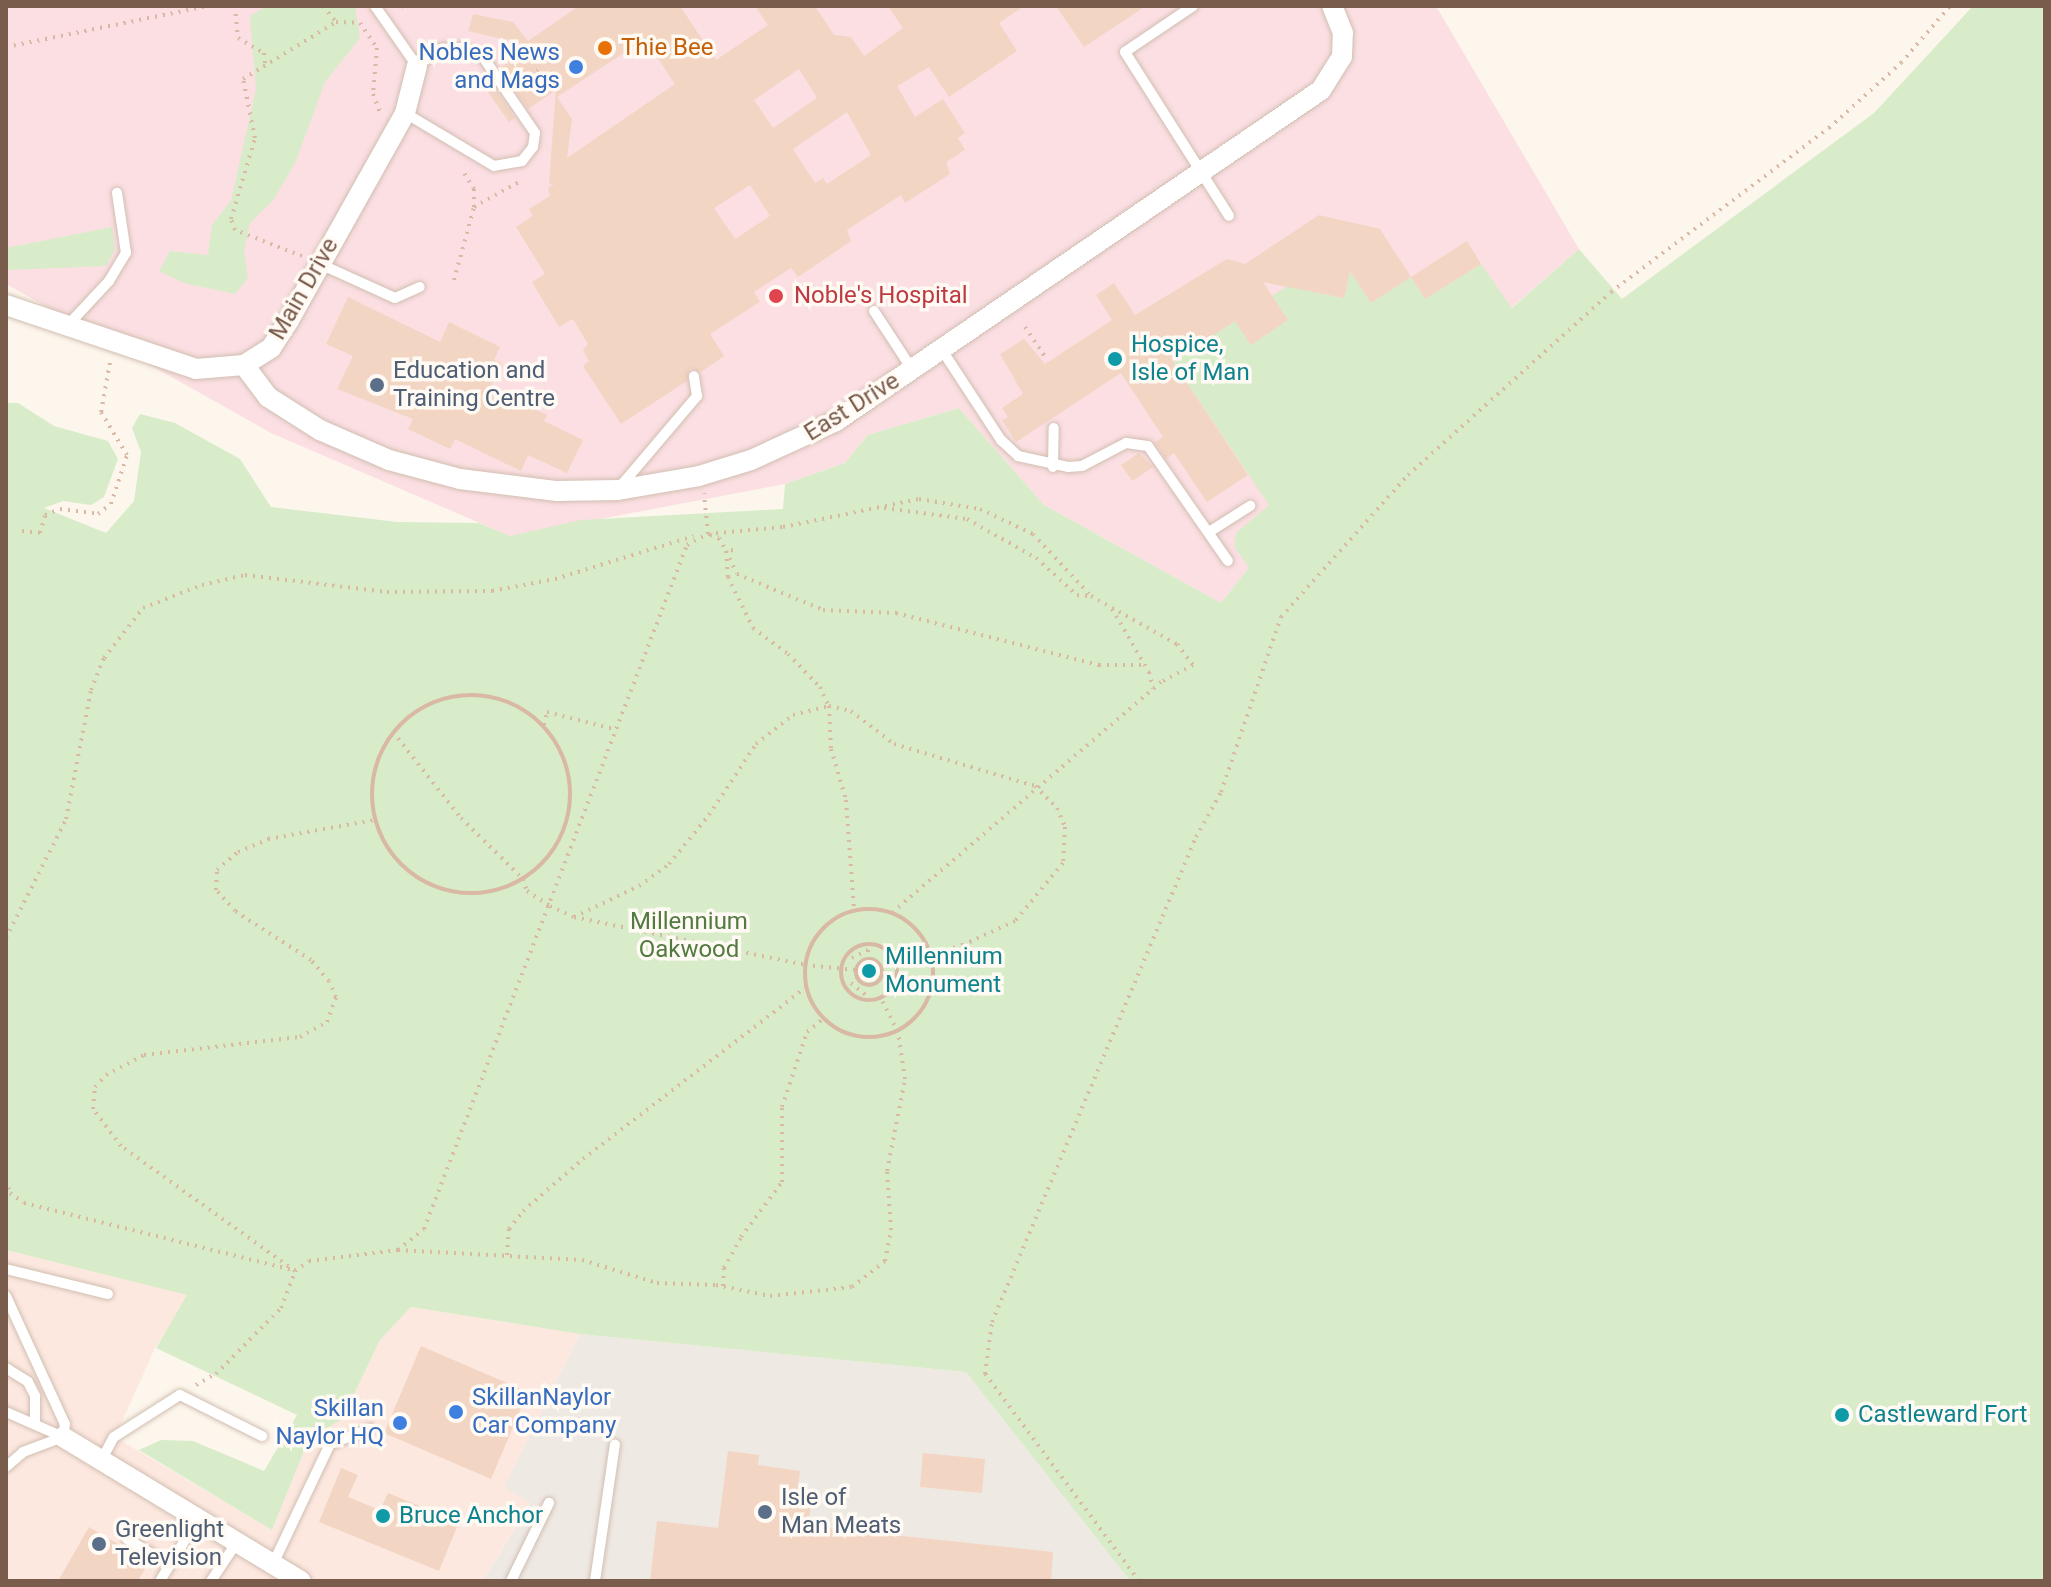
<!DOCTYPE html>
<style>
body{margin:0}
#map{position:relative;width:2051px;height:1587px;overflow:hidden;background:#fdf6ec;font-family:Roboto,sans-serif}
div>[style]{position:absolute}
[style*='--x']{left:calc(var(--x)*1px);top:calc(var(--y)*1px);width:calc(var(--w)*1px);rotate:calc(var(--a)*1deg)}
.commercial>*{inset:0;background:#fde8e0}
.industrial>*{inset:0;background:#efe9e4}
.medical>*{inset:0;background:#fbdfe3}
.green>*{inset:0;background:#d8ecc9}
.building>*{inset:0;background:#f3d5c3}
.path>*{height:4px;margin-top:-2px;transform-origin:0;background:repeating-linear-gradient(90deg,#d9b8a5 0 2px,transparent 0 8px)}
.path>.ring{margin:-2px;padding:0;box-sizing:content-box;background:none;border:4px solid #d9b8a5;border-radius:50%}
.roads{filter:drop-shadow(0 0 2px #d1beb0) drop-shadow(0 0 2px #d1beb0)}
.lane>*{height:10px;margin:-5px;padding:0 5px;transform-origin:5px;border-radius:5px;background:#fff}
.street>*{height:20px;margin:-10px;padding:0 10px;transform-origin:10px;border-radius:10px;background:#fff}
.dots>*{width:22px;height:22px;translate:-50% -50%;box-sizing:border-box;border:4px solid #fffaf3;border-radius:50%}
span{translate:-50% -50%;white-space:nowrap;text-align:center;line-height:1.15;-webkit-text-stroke:7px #fffaf3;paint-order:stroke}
.food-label{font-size:24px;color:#c56008}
.left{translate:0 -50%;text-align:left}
.shop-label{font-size:24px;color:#366cbe}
.right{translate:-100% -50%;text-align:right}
.street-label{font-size:24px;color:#7a5c4d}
.health-label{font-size:24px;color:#be3a42}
.culture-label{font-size:24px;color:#0d838f}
.service-label{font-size:24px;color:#4e5e75}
.park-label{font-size:24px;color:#537a41}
.frame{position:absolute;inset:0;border:8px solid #7a5c4d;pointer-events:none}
</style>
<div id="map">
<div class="commercial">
<i style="clip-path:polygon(6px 1250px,188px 1295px,155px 1348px,115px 1437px,272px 1530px,309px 1439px,342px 1419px,380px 1340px,411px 1307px,580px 1334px,505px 1486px,530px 1502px,483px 1581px,6px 1581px)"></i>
</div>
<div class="industrial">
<i style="clip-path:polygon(580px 1334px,966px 1372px,1130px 1581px,483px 1581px,530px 1503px,504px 1487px)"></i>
</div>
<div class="medical">
<i style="clip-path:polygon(6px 6px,1436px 6px,1579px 249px,1396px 409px,1274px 535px,1221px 603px,1044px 505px,959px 408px,868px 435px,845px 463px,785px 484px,510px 536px,271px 433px,6px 284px)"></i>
</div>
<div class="green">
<i style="clip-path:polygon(267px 6px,355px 6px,360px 38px,325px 82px,296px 161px,274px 199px,250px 223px,244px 250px,248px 278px,235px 294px,184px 283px,159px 271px,170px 251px,208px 255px,212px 225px,231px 201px,256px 89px,250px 16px)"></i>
<i style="clip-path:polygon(1973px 6px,2045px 6px,2045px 1581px,1130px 1581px,966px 1372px,580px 1334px,411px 1307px,380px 1340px,342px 1419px,309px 1439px,272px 1530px,139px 1450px,161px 1440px,193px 1441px,264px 1471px,297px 1415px,156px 1348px,187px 1295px,6px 1250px,6px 403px,18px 403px,54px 426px,108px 441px,118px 459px,104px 497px,91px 505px,63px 501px,44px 508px,106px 533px,134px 501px,141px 452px,132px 428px,140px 414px,175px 423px,240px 459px,271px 507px,397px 522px,479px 523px,510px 536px,581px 520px,783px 509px,785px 484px,845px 463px,868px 435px,959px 408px,1044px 505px,1221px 603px,1249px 567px,1234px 547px,1236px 533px,1269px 505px,1173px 362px,1235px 321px,1251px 345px,1288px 320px,1272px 296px,1319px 265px,1314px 292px,1344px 298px,1350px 271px,1371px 303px,1411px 277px,1425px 299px,1481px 264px,1512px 308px,1579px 249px,1622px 299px,1874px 113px)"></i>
<i style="clip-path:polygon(112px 227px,115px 249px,106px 266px,6px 270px,6px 248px)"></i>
</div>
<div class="building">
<i style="clip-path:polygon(evenodd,579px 6px,680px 6px,716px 60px,768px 25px,755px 6px,815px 6px,834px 35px,851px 37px,864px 56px,903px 28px,888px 6px,1024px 6px,999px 23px,1017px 51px,949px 97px,929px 67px,897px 86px,915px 117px,943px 99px,965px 133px,958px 138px,965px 150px,946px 162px,950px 174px,905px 203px,901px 195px,847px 230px,851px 241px,798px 277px,791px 268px,754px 292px,760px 302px,710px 334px,724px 356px,701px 372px,690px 369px,687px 381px,621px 424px,583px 366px,589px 361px,583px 350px,588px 344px,573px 319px,559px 327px,532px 282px,545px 274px,516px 227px,533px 216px,529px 209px,550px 196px,548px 188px,554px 184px,549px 184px,556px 90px,528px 109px,500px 68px,532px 46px,468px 31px,473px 14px,513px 22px,528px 41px,579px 6px,645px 39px,675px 84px,567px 158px,572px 119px,557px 97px,645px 39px,579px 6px,799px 69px,817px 98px,773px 128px,754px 100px,799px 69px,579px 6px,847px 112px,871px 155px,827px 184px,823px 178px,815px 183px,793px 149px,847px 112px,579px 6px,750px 185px,770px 216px,735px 239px,714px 208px,750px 185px)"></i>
<i style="clip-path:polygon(1056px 6px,1146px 6px,1084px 47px)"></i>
<i style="clip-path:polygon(487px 77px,515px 118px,509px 122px,481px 82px)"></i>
<i style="clip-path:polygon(1319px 215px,1380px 229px,1411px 277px,1371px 303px,1350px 271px,1344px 298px,1263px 282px,1288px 320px,1251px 345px,1235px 321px,1173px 362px,1248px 475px,1207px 502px,1174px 453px,1166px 459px,1155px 442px,1163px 437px,1121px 373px,1016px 442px,1002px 420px,1008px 417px,1002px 408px,1023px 394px,1000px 354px,1024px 339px,1045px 364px,1112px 320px,1096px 295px,1114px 283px,1135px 315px,1227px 259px,1245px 264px)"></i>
<i style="clip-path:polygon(1467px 241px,1481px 264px,1425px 299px,1411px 277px)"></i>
<i style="clip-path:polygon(348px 297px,440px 342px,449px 322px,500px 347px,494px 360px,502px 363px,490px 388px,547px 415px,544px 421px,583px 440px,567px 473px,528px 455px,521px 471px,455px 439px,450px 449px,408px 429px,413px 419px,337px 389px,353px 356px,326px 344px)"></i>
<i style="clip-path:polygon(1139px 453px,1153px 467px,1132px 481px,1121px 465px)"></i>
<i style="clip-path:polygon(421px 1346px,528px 1392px,491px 1479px,384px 1433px)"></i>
<i style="clip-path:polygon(728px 1451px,759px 1455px,758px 1465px,800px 1471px,796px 1502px,811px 1504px,808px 1526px,1053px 1552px,1051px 1581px,650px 1581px,657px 1521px,718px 1528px)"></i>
<i style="clip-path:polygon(923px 1453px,985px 1459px,982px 1493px,920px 1487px)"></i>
<i style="clip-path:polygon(341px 1468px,358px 1475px,348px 1497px,380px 1510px,388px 1493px,459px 1522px,439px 1571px,319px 1522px)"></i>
<i style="clip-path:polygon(89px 1527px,149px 1562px,138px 1581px,58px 1581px)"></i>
</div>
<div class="path">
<i style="--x:235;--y:6;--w:32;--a:85"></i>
<i style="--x:238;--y:38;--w:30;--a:30"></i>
<i style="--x:264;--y:53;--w:12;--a:85"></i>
<i style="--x:323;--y:6;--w:21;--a:51"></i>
<i style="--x:403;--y:6;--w:6;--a:51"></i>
<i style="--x:6;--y:47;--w:206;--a:-11.5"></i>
<i style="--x:530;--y:75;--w:9;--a:-32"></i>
<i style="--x:474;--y:207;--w:51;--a:-29.1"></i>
<i style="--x:302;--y:256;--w:72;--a:-158.8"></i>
<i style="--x:235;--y:230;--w:12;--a:-110"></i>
<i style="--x:231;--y:219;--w:84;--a:-73.5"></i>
<i style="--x:255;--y:138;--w:60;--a:-101.5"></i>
<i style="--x:243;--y:79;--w:109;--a:-31.5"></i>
<i style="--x:336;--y:22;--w:24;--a:2"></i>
<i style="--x:360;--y:23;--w:30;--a:56"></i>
<i style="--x:377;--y:48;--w:46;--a:95"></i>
<i style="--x:373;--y:94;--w:22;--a:69"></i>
<i style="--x:454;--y:280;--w:76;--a:-74.7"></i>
<i style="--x:474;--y:207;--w:18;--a:-90"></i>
<i style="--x:474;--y:189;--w:22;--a:-122"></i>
<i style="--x:1025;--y:327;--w:37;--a:56"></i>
<i style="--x:884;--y:508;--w:84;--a:7.5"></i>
<i style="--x:967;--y:519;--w:79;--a:29.5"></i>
<i style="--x:1036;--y:558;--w:55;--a:42.1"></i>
<i style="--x:1077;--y:595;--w:12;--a:5"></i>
<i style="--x:22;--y:531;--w:18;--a:6"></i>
<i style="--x:40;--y:533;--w:19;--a:-74"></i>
<i style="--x:45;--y:515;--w:16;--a:-22"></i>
<i style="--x:60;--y:509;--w:38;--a:7"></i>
<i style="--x:98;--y:514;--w:16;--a:-38"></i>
<i style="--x:111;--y:504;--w:52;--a:-71.9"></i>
<i style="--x:127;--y:455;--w:50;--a:-121.2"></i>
<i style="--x:101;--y:412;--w:51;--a:-79.8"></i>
<i style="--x:708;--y:534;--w:75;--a:-5.3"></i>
<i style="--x:783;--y:527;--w:139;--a:-11.6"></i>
<i style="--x:919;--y:499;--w:62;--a:9.3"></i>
<i style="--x:980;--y:509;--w:59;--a:25.3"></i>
<i style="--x:1033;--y:534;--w:85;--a:46.9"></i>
<i style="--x:1091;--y:596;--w:98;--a:29.2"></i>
<i style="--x:1177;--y:644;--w:26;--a:53"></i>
<i style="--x:1193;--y:665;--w:36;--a:152"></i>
<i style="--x:1161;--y:682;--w:353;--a:139.4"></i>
<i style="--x:710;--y:535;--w:9;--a:18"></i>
<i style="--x:719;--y:538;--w:15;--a:62"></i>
<i style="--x:726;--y:551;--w:26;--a:86"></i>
<i style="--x:728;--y:577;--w:57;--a:63.9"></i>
<i style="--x:753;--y:628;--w:44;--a:36.6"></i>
<i style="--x:788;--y:654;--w:46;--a:45.9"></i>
<i style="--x:820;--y:687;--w:21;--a:65"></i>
<i style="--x:829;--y:706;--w:43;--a:87.3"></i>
<i style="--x:831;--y:749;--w:53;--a:73.6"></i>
<i style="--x:846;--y:800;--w:110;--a:85.8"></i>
<i style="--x:733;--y:550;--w:7;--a:172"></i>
<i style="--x:726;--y:551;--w:25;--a:64"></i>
<i style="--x:737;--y:574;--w:93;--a:22.7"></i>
<i style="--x:823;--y:610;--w:73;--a:2.4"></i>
<i style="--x:896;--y:613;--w:210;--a:14.4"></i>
<i style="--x:1099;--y:665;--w:47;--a:0"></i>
<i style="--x:1112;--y:609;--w:73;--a:59.6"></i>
<i style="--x:1149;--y:672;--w:17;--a:77"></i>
<i class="ring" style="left:372px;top:695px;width:194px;height:194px"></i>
<i style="--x:544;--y:725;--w:13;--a:-77"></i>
<i style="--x:547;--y:712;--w:72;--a:14.4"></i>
<i style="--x:393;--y:732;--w:110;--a:51.7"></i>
<i style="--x:461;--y:818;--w:87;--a:44.5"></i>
<i style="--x:523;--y:879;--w:13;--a:72"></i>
<i style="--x:527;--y:891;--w:27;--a:33"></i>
<i style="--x:550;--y:906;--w:26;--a:25"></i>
<i style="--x:574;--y:917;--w:236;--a:11.7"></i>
<i style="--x:805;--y:965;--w:61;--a:5.6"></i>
<i class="ring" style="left:805px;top:909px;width:124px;height:124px"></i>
<i style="--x:574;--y:917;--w:72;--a:-25.5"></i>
<i style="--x:639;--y:886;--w:37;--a:-36"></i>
<i style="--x:669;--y:864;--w:63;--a:-50.8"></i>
<i style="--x:709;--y:815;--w:85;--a:-56.5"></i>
<i style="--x:756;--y:744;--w:47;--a:-38.1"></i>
<i style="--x:793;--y:715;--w:37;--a:-14"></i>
<i style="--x:829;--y:706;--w:23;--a:13"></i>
<i style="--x:851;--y:711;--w:54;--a:37.5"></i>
<i style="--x:894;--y:744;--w:147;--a:16.6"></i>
<i style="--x:1035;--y:786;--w:31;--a:45"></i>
<i style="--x:1057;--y:808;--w:21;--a:67"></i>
<i style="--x:1065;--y:827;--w:36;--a:93"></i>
<i style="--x:1063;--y:863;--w:75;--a:129.6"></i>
<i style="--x:1015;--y:921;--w:57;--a:155.2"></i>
<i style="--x:963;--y:945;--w:69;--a:162.3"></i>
<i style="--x:6;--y:938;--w:133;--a:-63.2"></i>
<i style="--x:66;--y:819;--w:131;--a:-79"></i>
<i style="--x:91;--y:690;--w:35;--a:-68"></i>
<i style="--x:104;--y:658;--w:63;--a:-52"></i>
<i style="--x:143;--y:608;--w:63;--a:-21.3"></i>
<i style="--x:202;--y:585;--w:44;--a:-13.1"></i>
<i style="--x:245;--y:575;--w:143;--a:6.8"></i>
<i style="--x:387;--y:592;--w:105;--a:-0.5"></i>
<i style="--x:492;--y:591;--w:64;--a:-10.8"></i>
<i style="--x:555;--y:579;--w:145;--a:-17.2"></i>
<i class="ring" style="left:841px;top:944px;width:52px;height:52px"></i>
<i style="--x:852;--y:958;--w:18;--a:-27"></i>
<i style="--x:868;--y:950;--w:10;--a:90"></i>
<i class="ring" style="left:856px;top:959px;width:22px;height:22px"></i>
<i style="--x:881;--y:977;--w:9;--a:32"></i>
<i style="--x:889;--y:982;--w:17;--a:-83"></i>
<i style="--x:858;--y:979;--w:8;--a:150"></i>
<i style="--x:851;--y:983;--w:19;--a:39"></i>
<i style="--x:6;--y:1180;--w:14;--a:73"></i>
<i style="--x:10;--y:1193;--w:17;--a:36"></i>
<i style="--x:24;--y:1203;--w:276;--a:14"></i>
<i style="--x:398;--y:1250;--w:184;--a:3.1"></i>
<i style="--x:582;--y:1260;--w:78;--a:17"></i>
<i style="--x:657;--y:1283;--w:59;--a:1.9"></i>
<i style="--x:716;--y:1285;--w:55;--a:11.5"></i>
<i style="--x:770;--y:1296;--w:82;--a:-6.3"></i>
<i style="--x:852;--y:1287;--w:42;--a:-38.2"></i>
<i style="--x:885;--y:1261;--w:32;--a:-79"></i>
<i style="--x:891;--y:1230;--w:59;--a:-93.9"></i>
<i style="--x:887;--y:1171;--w:94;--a:-78.9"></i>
<i style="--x:905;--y:1079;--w:48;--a:-98.5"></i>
<i style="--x:898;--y:1032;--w:38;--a:-117"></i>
<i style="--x:507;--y:1255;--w:26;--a:-86"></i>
<i style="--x:509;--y:1229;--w:23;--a:-52"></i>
<i style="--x:523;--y:1211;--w:79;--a:-40.9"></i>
<i style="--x:583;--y:1159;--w:282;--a:-37.6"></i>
<i style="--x:295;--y:1271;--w:214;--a:-144.3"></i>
<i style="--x:121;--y:1146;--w:46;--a:-127.1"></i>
<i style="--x:93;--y:1109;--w:22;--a:-85"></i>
<i style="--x:95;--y:1087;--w:16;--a:-47"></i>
<i style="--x:106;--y:1075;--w:43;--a:-27.8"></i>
<i style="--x:144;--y:1055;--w:157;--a:-6.6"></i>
<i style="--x:300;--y:1037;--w:31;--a:-29"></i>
<i style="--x:327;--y:1022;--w:27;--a:-70"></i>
<i style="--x:336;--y:997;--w:17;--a:-114"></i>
<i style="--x:329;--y:981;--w:28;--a:-131"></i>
<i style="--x:311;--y:960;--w:90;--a:-147.2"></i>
<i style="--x:235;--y:911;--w:28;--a:-132"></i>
<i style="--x:216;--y:890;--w:20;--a:-87"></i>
<i style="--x:217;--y:870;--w:28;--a:-41"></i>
<i style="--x:238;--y:852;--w:33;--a:-23"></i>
<i style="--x:268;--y:839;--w:109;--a:-10.1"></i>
<i style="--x:723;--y:1286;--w:18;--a:-87"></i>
<i style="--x:724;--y:1268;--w:35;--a:-61"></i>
<i style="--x:741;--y:1237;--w:69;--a:-53.3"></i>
<i style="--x:782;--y:1182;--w:75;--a:-90"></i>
<i style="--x:782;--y:1107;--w:79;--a:-71.6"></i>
<i style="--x:807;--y:1032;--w:21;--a:-39"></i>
<i style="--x:196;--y:1385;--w:23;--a:-29"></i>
<i style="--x:216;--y:1374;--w:93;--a:-45.4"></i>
<i style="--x:281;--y:1308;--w:40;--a:-69"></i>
<i style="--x:295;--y:1271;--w:17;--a:-36"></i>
<i style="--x:309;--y:1261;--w:90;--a:-7"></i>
<i style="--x:398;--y:1250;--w:33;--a:-39"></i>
<i style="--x:424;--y:1229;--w:733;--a:-68.97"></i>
<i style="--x:687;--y:545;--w:24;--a:-28"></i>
<i style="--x:708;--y:534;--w:41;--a:-95.6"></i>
<i style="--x:1139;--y:1581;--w:258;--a:-126.6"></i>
<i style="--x:985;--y:1374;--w:52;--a:-82.3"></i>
<i style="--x:992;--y:1322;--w:526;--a:-67.19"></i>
<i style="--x:1196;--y:837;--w:51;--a:-60.9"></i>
<i style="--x:1221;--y:792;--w:185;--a:-71.1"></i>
<i style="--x:1281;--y:617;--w:191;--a:-48.2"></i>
<i style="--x:1408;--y:475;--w:273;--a:-42"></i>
<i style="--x:1611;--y:292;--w:273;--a:-37"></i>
<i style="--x:1829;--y:128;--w:97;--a:-42.1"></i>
<i style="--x:1901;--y:63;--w:75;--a:-49.3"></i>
</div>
<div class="roads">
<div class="lane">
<i style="--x:375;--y:6;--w:73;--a:55"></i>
<i style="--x:417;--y:66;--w:29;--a:-36"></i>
<i style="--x:440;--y:49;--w:21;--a:-3"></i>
<i style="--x:461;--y:48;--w:24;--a:22"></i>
<i style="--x:483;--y:57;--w:92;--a:55.6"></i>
<i style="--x:535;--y:133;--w:14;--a:98"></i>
<i style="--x:533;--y:147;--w:18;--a:128"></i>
<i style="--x:522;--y:161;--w:28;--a:170"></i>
<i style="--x:494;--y:166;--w:104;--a:-149.2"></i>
<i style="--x:1193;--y:6;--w:82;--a:145.9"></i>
<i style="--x:1125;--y:52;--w:194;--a:57.6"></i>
<i style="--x:320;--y:264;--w:82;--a:24.4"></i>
<i style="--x:395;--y:298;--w:27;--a:-24"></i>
<i style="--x:874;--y:311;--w:69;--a:56.8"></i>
<i style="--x:69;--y:324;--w:59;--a:-47.1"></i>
<i style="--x:109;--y:281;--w:33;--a:-59"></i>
<i style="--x:126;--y:253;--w:61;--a:-98.5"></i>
<i style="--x:942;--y:350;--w:108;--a:56.8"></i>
<i style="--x:1001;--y:440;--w:23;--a:43"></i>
<i style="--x:1018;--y:456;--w:51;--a:12.4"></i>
<i style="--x:1068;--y:467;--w:14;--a:-4"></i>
<i style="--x:1082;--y:466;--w:50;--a:-27.6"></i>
<i style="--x:1126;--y:443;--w:22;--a:8"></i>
<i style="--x:1148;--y:446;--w:140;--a:55.2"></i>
<i style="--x:1053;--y:467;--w:39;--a:-89"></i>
<i style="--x:619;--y:488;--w:121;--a:-49.7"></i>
<i style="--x:697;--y:396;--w:20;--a:-99"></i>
<i style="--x:1209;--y:532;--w:49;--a:-32.4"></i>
<i style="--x:6;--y:1269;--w:105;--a:13.8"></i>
<i style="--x:6;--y:1296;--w:141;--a:65.3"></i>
<i style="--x:65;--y:1424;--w:13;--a:99"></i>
<i style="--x:6;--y:1368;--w:26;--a:32"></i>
<i style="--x:28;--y:1382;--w:16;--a:63"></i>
<i style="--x:35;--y:1396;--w:28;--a:90"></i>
<i style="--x:6;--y:1412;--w:62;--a:23.7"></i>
<i style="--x:101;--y:1461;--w:27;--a:-62"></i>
<i style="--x:114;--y:1437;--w:78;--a:-32.5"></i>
<i style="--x:180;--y:1395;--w:92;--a:26.6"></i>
<i style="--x:6;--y:1467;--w:23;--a:-41"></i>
<i style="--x:23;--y:1452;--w:43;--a:-20.6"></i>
<i style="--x:127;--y:1539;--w:50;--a:31.2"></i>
<i style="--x:273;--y:1564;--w:133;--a:-64.6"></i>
<i style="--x:330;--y:1444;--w:43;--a:-20.6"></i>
<i style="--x:160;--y:1581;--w:69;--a:-58.6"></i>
<i style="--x:211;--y:1581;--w:43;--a:-56.3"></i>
<i style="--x:511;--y:1581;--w:87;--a:-64"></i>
<i style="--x:595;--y:1581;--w:138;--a:-81.7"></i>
</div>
<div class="street">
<i style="--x:6;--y:305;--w:200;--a:18.6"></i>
<i style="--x:196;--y:369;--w:48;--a:-4.8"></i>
<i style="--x:244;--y:365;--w:32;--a:-32"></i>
<i style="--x:271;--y:348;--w:33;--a:-57"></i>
<i style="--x:289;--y:320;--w:237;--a:-60.7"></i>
<i style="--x:405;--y:113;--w:49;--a:-75.7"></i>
<i style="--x:244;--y:365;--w:40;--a:53"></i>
<i style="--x:268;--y:397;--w:62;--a:32.4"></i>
<i style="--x:320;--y:430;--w:75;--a:23.5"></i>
<i style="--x:389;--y:460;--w:73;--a:15"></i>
<i style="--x:460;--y:479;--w:98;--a:7.1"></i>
<i style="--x:557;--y:491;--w:61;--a:-0.9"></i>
<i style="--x:618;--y:490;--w:82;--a:-9.8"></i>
<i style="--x:699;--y:476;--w:54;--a:-17.1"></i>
<i style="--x:751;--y:460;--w:94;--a:-24.6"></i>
<i style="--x:836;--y:421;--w:587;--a:-34.31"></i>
<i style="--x:1321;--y:90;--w:39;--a:-58"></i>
<i style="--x:1342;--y:57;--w:24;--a:-88"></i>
<i style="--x:1343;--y:33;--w:29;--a:-112"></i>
<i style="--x:63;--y:1437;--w:278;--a:31.2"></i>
</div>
</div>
<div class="dots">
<i style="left:605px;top:48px;background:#e8710a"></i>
<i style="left:576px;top:67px;background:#3f7fe0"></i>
<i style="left:776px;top:296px;background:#e0444e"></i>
<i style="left:1115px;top:359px;background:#0f9aa8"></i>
<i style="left:377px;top:385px;background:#5c6f8a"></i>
<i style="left:869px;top:971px;background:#0f9aa8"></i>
<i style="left:456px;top:1412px;background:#3f7fe0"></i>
<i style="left:1842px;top:1415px;background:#0f9aa8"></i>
<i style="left:400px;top:1423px;background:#3f7fe0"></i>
<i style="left:765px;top:1512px;background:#5c6f8a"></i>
<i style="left:383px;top:1516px;background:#0f9aa8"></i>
<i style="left:99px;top:1544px;background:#5c6f8a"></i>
</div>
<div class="food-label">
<span class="left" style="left:621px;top:48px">Thie Bee</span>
</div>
<div class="shop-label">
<span class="right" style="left:560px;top:67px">Nobles News<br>and Mags</span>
<span class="left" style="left:472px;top:1412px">SkillanNaylor<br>Car Company</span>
<span class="right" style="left:384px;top:1423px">Skillan<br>Naylor HQ</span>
</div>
<div class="street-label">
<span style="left:304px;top:289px;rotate:-60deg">Main Drive</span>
<span style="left:852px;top:407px;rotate:-32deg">East Drive</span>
</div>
<div class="health-label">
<span class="left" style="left:794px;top:296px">Noble's Hospital</span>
</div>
<div class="culture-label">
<span class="left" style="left:1131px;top:359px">Hospice,<br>Isle of Man</span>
<span class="left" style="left:885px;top:971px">Millennium<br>Monument</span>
<span class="left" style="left:1858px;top:1415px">Castleward Fort</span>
<span class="left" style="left:399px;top:1516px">Bruce Anchor</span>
</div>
<div class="service-label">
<span class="left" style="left:393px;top:385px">Education and<br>Training Centre</span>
<span class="left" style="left:781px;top:1512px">Isle of<br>Man Meats</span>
<span class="left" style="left:115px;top:1544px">Greenlight<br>Television</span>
</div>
<div class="park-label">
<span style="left:689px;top:936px">Millennium<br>Oakwood</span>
</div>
<div class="frame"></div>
</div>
